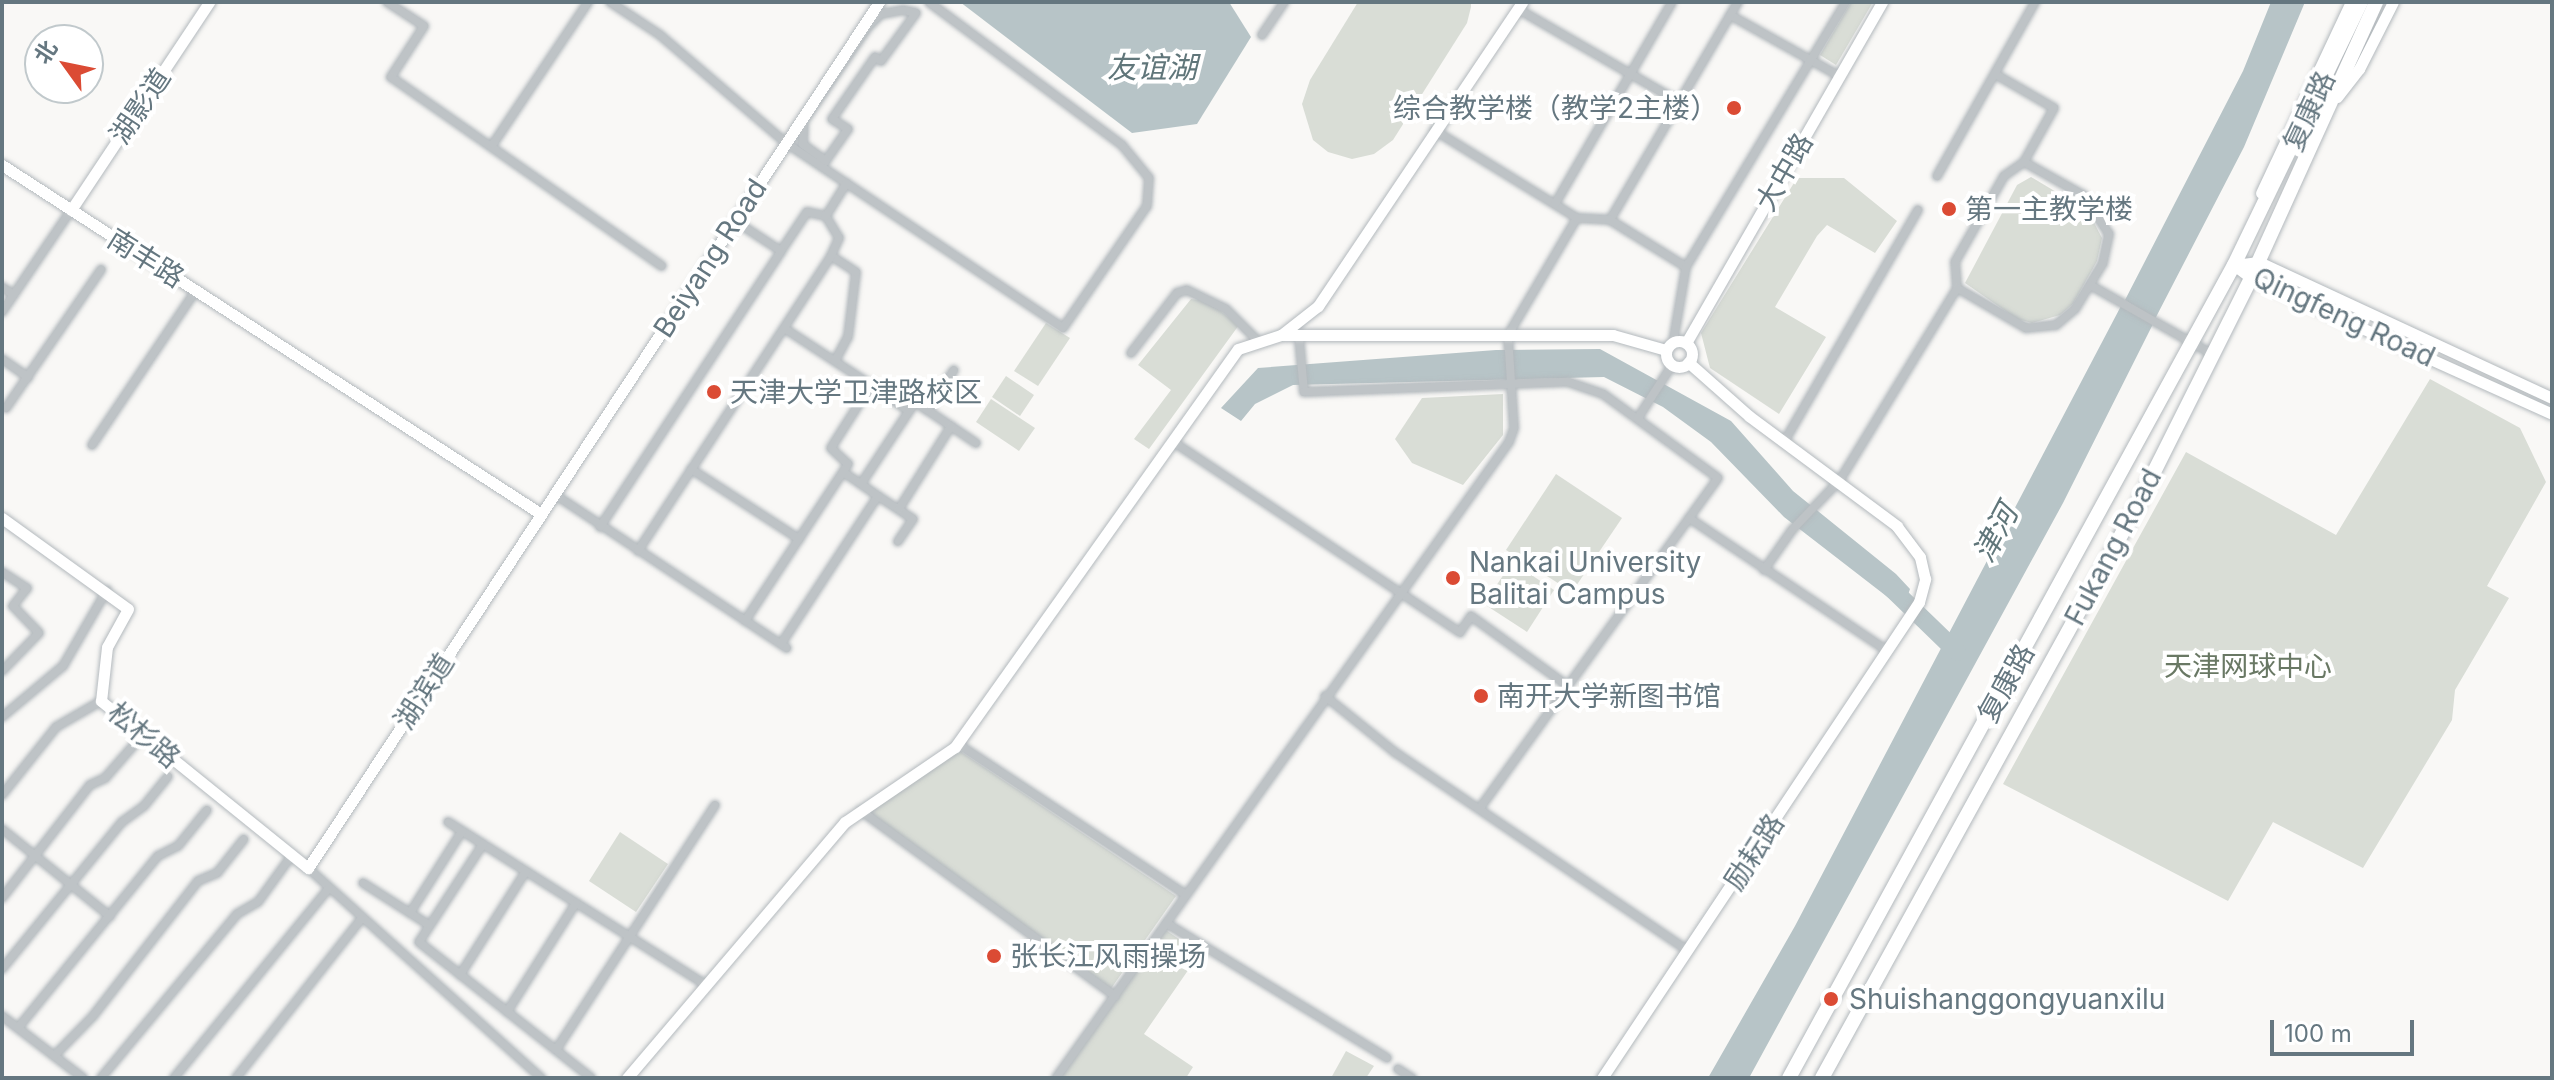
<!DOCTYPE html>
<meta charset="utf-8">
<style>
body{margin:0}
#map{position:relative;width:2554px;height:1080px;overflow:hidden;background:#f9f8f6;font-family:Inter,"Noto Sans SC",sans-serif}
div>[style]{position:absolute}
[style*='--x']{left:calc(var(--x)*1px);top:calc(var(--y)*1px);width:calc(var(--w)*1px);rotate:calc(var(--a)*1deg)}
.green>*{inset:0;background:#d9ddd6}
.water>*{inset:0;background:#b7c4c7}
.river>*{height:18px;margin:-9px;padding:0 9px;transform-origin:9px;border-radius:9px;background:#b7c4c7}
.roads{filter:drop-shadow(0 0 2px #b3b9bd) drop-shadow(0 0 2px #b3b9bd)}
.street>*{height:8px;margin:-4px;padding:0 4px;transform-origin:4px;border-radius:4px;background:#bec3c6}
.secondary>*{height:11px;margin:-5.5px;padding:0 5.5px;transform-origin:5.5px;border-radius:5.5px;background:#fff}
.secondary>.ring{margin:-5.5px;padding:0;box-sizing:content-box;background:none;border:11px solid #fff;border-radius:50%}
.highway>*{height:14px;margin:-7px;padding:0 7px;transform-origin:7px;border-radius:7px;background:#fff}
.dots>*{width:22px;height:22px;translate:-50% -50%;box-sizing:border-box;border:4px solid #fff;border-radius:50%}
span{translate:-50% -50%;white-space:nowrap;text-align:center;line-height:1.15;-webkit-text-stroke:8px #fff;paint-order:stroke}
.street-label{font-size:28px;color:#657780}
.poi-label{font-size:28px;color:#657780}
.right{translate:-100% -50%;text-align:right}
.left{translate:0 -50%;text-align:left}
.park-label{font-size:28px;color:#697864}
.water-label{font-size:30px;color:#60767a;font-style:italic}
.frame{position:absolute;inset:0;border:4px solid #657780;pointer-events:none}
.north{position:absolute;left:24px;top:24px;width:80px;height:80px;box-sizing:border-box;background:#fff;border:2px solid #c1c9cc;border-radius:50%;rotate:303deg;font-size:22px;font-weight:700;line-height:32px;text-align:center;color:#657780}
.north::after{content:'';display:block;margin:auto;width:28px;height:36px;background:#db4b34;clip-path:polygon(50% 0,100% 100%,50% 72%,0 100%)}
.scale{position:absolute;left:2270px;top:1020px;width:144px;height:36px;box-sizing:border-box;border:4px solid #657780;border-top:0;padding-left:10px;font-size:24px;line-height:28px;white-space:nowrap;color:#657780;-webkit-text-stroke:6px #fff;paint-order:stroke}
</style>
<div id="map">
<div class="green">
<i style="clip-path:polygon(1358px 2px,1471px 2px,1471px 7px,1467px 23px,1393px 140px,1374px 154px,1352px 159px,1328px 152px,1313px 140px,1302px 104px,1310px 80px)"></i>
<i style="clip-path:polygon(1851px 2px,1873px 2px,1836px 65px,1820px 55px)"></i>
<i style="clip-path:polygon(2031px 177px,2088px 211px,2102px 238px,2097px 261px,2073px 304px,2060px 315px,2032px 323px,2017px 319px,1965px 283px,2017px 185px)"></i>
<i style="clip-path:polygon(1797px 178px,1844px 178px,1897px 221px,1875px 253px,1827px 225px,1817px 236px,1775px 307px,1826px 337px,1779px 414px,1710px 368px,1701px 333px)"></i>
<i style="clip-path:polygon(1191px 299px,1207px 301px,1239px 325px,1149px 449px,1134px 439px,1171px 390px,1138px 365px)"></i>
<i style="clip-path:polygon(1046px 323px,1070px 338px,1038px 386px,1014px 371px)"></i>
<i style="clip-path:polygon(1006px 376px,1034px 395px,1020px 416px,992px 397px)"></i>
<i style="clip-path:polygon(2430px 379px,2520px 428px,2546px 482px,2487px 586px,2509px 598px,2455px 690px,2452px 720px,2363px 868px,2273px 822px,2228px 901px,2003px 784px,2186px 452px,2336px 535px)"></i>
<i style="clip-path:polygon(1503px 394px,1503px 435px,1463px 485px,1412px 463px,1395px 439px,1422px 398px)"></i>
<i style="clip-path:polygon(991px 399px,1035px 428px,1019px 451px,976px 422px)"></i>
<i style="clip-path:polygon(1556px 474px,1622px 518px,1572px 592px,1506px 550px)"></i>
<i style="clip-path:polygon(1512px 562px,1554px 590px,1527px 632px,1484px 604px)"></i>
<i style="clip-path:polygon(957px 749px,1176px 896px,1110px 990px,868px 812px)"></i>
<i style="clip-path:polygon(620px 832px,668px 864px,636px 912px,589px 881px)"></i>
<i style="clip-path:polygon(1161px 927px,1200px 953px,1144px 1034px,1193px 1067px,1186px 1078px,1056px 1078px)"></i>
<i style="clip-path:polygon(1346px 1051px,1374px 1066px,1366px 1078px,1331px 1078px)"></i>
</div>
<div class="water">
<i style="clip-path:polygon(960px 2px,1229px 2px,1251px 37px,1197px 124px,1132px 133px)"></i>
<i style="clip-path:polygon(2271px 2px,2305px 2px,2244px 147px,2155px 319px,2125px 300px,2243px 71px)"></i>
<i style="clip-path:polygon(2121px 306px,2153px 324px,2063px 503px,1749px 1078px,1708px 1078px,1795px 926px)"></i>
<i style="clip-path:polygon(1600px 349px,1731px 421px,1793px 491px,1896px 574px,1910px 589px,1903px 609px,1784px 517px,1711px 442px,1663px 407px,1604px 377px,1293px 385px,1255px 404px,1241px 421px,1221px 408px,1258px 368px,1496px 350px)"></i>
</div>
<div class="river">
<i style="--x:1891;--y:588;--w:92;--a:44.1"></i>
</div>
<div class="roads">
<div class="street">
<i style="--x:387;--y:2;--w:44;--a:33"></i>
<i style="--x:424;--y:26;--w:61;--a:122.9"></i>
<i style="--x:391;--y:77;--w:330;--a:34.9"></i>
<i style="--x:610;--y:2;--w:60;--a:33.4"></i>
<i style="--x:660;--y:35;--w:166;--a:40.6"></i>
<i style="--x:786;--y:143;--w:333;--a:33.7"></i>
<i style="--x:1063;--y:328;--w:148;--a:-55.5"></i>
<i style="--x:1147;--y:206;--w:28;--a:-86"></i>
<i style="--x:1149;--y:178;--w:43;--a:-129.3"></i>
<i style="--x:1122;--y:145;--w:240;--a:-143.5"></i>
<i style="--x:1518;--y:9;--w:186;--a:30"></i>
<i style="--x:903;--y:10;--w:13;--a:13"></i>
<i style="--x:916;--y:13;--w:59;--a:126.1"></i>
<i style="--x:881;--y:61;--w:7;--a:-146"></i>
<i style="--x:875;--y:57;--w:75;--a:124.7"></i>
<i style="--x:832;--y:119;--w:19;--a:32"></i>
<i style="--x:848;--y:129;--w:39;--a:125"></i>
<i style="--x:826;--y:161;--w:29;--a:-144"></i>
<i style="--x:803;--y:144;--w:23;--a:-88"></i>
<i style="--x:804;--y:121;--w:114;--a:-55.8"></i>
<i style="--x:868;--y:27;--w:18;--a:-45"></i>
<i style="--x:881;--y:14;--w:22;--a:-10"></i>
<i style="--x:1730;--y:15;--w:125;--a:29.2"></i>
<i style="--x:1262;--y:35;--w:40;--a:-56"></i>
<i style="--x:1995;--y:74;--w:68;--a:30"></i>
<i style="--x:2054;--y:108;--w:62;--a:119.1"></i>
<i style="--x:1434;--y:130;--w:168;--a:31.6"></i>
<i style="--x:493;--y:144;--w:171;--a:-56.2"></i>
<i style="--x:2024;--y:162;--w:68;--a:29.2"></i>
<i style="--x:2083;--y:195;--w:47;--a:56.3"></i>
<i style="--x:2109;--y:234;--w:30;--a:102"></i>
<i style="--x:2103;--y:263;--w:54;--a:121.3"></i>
<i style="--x:2075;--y:309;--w:25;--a:140"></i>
<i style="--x:2056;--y:325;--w:30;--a:174"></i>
<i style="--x:2026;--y:328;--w:80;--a:-149.9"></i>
<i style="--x:1957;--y:288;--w:26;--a:-94"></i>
<i style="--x:1955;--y:262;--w:99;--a:-60.3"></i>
<i style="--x:2004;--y:176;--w:24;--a:-35"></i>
<i style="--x:1937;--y:176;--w:200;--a:-60.6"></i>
<i style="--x:1555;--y:204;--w:233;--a:-59.9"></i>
<i style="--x:1610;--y:220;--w:253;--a:-59.6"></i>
<i style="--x:781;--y:251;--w:47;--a:-56.3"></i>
<i style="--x:807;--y:212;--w:19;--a:12"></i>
<i style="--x:1686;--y:267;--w:310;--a:-58.9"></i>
<i style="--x:2090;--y:285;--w:140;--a:29.5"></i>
<i style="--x:2;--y:287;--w:14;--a:34"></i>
<i style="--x:2;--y:312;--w:123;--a:-55.9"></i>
<i style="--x:787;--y:330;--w:100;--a:33.2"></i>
<i style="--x:1299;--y:337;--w:55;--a:84.8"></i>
<i style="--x:1304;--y:392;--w:264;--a:-2.2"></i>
<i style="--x:1568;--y:382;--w:37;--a:19"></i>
<i style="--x:1603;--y:394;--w:142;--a:36.1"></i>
<i style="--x:1718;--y:478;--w:408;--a:125.8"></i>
<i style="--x:1131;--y:353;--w:76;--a:-52.5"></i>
<i style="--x:1177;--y:293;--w:10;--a:-17"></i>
<i style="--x:1187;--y:290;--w:43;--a:26"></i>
<i style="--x:1226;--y:309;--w:44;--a:45"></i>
<i style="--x:2;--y:359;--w:32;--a:35"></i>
<i style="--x:835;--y:361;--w:27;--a:-62"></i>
<i style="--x:848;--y:337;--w:65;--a:-83"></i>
<i style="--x:856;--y:272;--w:30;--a:-147"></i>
<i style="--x:831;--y:256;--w:20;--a:-66"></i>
<i style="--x:839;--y:238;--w:26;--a:-121"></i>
<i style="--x:826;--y:216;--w:39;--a:-58"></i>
<i style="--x:6;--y:408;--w:168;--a:-55.5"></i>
<i style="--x:927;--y:410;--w:59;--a:34"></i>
<i style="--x:1638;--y:418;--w:63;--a:-57.3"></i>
<i style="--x:1172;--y:441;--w:346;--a:33.6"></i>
<i style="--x:1460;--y:632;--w:19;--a:-55"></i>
<i style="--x:1471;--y:616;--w:116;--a:35.9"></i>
<i style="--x:1784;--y:442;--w:268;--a:-60"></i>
<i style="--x:92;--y:445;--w:187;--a:-56.1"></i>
<i style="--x:691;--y:469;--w:129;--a:32.9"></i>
<i style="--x:843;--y:472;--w:22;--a:34"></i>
<i style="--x:554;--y:494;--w:279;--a:33.5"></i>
<i style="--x:878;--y:496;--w:42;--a:33.3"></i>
<i style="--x:913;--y:519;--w:27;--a:124"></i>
<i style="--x:899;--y:509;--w:98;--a:-57.9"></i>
<i style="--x:1689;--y:518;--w:237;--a:33.8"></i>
<i style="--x:600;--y:527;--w:330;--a:-56.7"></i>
<i style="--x:781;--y:251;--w:55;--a:-146.9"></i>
<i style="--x:638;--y:551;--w:353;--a:-56.8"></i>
<i style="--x:1764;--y:570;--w:49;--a:-55"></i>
<i style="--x:1792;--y:530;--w:69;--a:-46.2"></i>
<i style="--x:1840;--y:480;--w:225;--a:-58.6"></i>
<i style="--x:2;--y:572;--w:30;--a:33"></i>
<i style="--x:27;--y:588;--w:23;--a:128"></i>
<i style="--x:13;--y:606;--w:37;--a:46"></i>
<i style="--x:39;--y:633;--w:53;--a:134.2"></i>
<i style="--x:745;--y:621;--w:188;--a:-56.7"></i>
<i style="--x:848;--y:464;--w:23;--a:-137"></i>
<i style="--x:831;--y:448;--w:75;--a:-57.6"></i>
<i style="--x:871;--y:385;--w:46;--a:34.4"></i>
<i style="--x:781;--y:644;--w:177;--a:-56.8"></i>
<i style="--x:878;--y:496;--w:21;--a:-145"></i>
<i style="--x:861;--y:484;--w:98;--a:-56.6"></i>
<i style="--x:915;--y:402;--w:14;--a:34"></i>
<i style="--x:927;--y:410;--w:48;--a:-56"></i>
<i style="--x:1325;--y:696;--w:91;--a:38.8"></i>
<i style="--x:1396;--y:753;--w:353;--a:34.1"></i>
<i style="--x:2;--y:717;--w:80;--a:-39.9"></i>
<i style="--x:63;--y:666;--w:88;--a:-59.9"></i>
<i style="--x:958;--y:744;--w:273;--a:33.5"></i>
<i style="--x:2;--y:795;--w:87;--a:-51.5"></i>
<i style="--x:56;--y:727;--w:52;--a:-30"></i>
<i style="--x:860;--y:810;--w:316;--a:36.1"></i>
<i style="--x:448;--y:822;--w:305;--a:32.3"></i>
<i style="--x:2;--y:829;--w:139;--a:38.9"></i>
<i style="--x:483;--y:844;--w:117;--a:123.1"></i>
<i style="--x:419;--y:942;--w:219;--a:38.3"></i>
<i style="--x:308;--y:868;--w:314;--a:42"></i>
<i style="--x:363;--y:883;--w:78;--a:32.5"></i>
<i style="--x:2;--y:898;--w:143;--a:-52.1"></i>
<i style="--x:90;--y:785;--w:17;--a:-25"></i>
<i style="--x:105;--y:778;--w:52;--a:-48.9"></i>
<i style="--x:410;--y:913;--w:97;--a:-57.6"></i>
<i style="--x:1166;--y:923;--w:259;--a:31.4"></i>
<i style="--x:2;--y:969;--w:190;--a:-50.8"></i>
<i style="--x:122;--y:822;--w:27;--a:-36"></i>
<i style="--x:144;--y:806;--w:38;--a:-51"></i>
<i style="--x:460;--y:975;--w:123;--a:-57.6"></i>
<i style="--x:507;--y:1012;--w:129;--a:-57.7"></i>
<i style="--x:2;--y:1016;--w:102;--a:37.4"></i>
<i style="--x:18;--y:1028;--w:222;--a:-50.9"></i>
<i style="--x:158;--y:856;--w:22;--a:-27"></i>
<i style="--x:178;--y:846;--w:46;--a:-51.1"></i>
<i style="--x:556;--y:1050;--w:292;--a:-57"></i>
<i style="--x:54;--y:1056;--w:56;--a:-45.7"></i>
<i style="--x:93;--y:1016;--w:171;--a:-52.1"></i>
<i style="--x:198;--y:881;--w:21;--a:-23"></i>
<i style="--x:217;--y:873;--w:43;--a:-51.5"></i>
<i style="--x:1398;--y:1069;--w:17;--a:33"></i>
<i style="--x:101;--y:1078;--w:213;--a:-50.3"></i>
<i style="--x:237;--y:914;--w:24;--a:-30"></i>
<i style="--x:258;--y:902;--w:58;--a:-54.1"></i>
<i style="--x:174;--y:1078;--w:244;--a:-50.8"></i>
<i style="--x:236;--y:1078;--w:202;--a:-51.8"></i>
<i style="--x:1056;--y:1078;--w:781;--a:-54.54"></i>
<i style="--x:1509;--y:442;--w:15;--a:-70"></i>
<i style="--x:1514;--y:428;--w:93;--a:-93.7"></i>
<i style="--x:1508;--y:335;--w:136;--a:-59.5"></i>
<i style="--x:1577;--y:218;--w:33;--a:3"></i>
<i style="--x:1610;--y:220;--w:89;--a:31.7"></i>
<i style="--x:1686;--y:267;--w:76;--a:99.8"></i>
</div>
<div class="secondary">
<i style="--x:2337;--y:97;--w:36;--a:-52"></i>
<i style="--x:2359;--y:69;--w:75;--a:-63.1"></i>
<i style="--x:2;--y:165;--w:642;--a:32.92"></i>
<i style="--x:2261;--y:193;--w:211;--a:-64.8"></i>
<i style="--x:71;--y:210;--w:250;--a:-56.4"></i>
<i style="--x:2234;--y:265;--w:21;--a:37"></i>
<i style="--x:2251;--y:278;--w:330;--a:24.3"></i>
<i style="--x:2234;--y:265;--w:25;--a:-7"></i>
<i style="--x:2259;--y:262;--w:323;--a:24.9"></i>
<i style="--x:1281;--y:335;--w:47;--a:-38.1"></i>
<i style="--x:1318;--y:306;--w:366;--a:-56.1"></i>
<i class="ring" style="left:1666px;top:341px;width:15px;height:15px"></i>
<i style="--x:1686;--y:343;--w:393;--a:-60.1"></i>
<i style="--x:2;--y:518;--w:155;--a:35.8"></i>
<i style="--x:128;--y:609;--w:43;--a:118.9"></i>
<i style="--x:107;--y:647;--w:54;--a:96.3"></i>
<i style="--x:101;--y:701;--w:266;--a:38.9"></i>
<i style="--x:308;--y:868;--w:1037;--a:-56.6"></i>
<i style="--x:627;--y:1078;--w:336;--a:-49.6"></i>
<i style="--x:845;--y:822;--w:133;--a:-34.3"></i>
<i style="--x:955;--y:747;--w:488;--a:-54.6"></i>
<i style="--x:1238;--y:349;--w:45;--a:-18"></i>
<i style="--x:1281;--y:335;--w:332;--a:0"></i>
<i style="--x:1613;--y:335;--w:55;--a:15.8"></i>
<i style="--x:1602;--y:1078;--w:572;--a:-56.34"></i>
<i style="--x:1919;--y:602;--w:24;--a:-75"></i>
<i style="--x:1925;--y:579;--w:23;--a:-103"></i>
<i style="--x:1920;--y:557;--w:39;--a:-127"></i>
<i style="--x:1897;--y:526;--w:184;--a:-143.4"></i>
<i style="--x:1749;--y:416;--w:81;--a:-138.5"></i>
</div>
<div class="highway">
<i style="--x:1789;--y:1078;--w:927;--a:-61.31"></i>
<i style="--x:2234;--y:265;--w:292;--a:-64.2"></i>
<i style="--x:1822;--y:1078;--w:651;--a:-61.15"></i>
<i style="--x:2136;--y:508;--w:257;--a:-63.4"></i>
<i style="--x:2251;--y:278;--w:303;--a:-65.6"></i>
</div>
</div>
<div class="dots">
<i style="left:1734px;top:108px;background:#db4b34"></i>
<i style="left:1949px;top:209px;background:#db4b34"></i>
<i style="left:714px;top:392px;background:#db4b34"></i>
<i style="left:1453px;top:578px;background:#db4b34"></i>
<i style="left:1481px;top:696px;background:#db4b34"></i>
<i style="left:994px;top:956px;background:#db4b34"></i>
<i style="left:1831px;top:999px;background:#db4b34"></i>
</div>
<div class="street-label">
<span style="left:140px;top:106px;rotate:-56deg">湖影道</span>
<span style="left:2309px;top:111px;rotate:-65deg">复康路</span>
<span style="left:1784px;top:172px;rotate:-60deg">大中路</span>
<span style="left:146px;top:258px;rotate:32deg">南丰路</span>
<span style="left:710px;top:258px;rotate:-57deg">Beiyang Road</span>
<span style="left:2344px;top:317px;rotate:25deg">Qingfeng Road</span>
<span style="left:2113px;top:547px;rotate:-62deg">Fukang Road</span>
<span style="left:2006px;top:683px;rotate:-61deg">复康路</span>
<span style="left:424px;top:691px;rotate:-57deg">湖滨道</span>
<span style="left:144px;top:735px;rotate:40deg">松杉路</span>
<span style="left:1754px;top:852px;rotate:-57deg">励耘路</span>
</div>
<div class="poi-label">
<span class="right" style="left:1718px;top:108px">综合教学楼（教学2主楼）</span>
<span class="left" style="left:1965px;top:209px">第一主教学楼</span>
<span class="left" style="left:730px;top:392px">天津大学卫津路校区</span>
<span class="left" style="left:1469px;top:578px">Nankai University<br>Balitai Campus</span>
<span class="left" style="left:1497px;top:696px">南开大学新图书馆</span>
<span class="left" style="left:1010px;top:956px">张长江风雨操场</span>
<span class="left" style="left:1849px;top:999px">Shuishanggongyuanxilu</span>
</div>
<div class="park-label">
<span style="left:2248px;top:666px">天津网球中心</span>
</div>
<div class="water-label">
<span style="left:1152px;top:67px">友谊湖</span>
<span style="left:1995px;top:533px;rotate:-62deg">津河</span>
</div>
<div class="frame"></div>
<div class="north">北</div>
<div class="scale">100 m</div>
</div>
